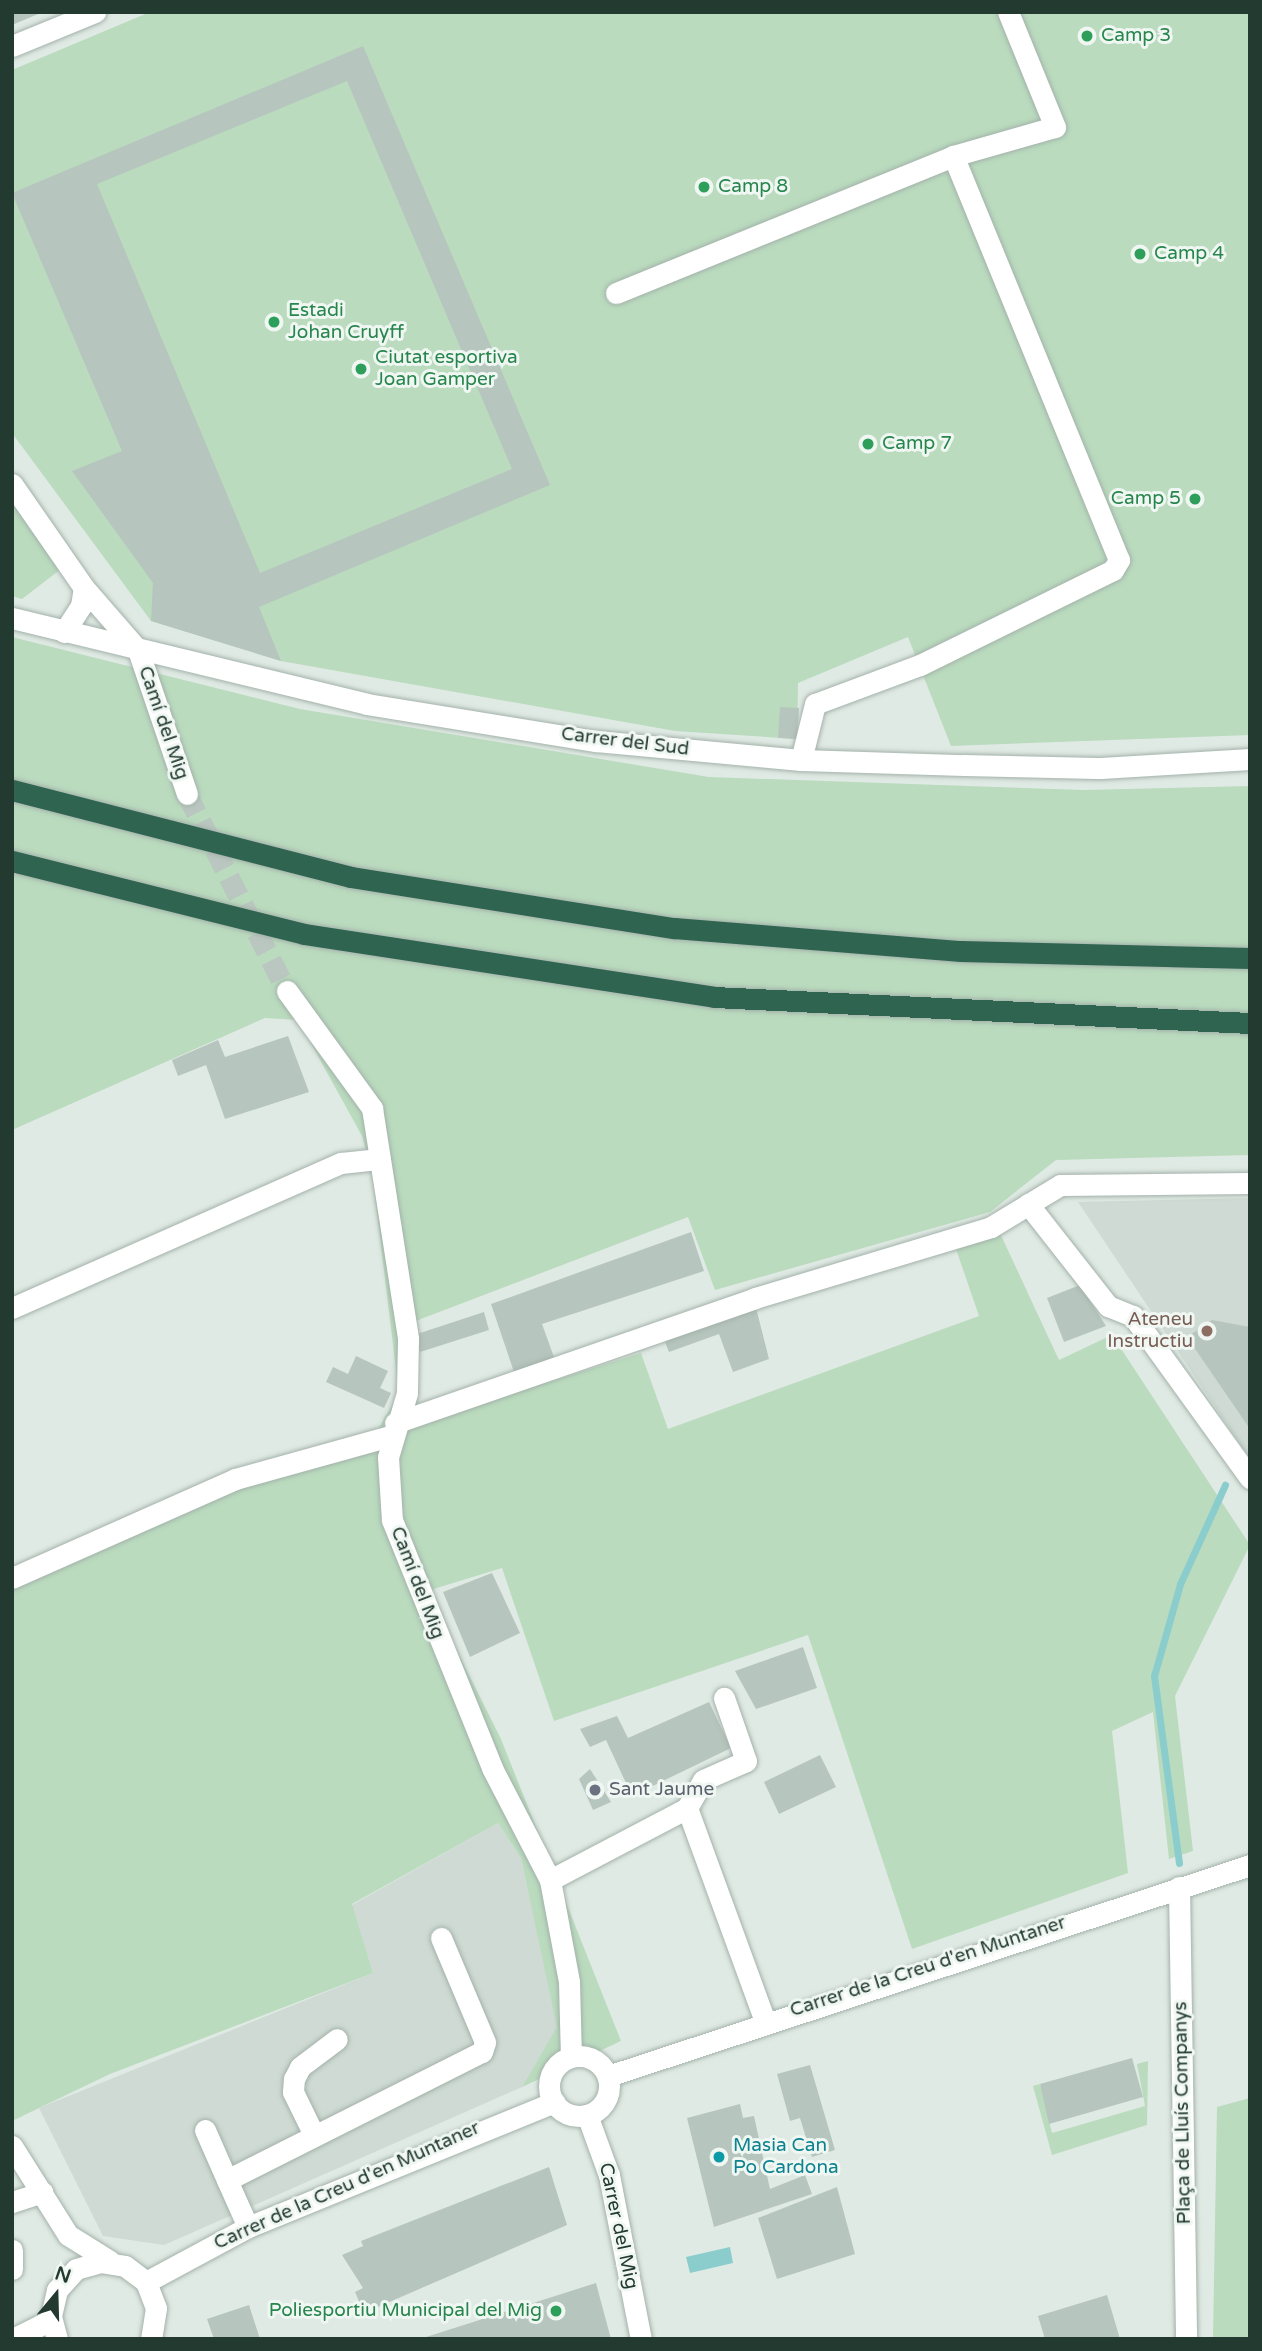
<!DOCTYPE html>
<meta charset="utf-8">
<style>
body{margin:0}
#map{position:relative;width:1262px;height:2351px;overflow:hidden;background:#e0eae4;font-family:"Varela Round",sans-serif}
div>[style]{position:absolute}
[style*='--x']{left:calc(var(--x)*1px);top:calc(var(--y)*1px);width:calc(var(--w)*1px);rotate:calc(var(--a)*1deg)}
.built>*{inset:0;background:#cedad3}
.green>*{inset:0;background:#badbbe}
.water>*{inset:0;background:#8bcdcd}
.stream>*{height:7px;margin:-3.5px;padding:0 3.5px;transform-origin:3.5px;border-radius:3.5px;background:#8bcdcd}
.building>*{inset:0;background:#b6c5bd}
.minor-tunnel>*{height:21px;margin-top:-10.5px;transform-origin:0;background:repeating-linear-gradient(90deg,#bac7c0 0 21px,transparent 0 31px)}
.roads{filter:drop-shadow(0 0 2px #a3b2aa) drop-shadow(0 0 2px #a3b2aa)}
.minor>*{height:21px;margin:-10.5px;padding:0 10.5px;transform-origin:10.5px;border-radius:10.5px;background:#fff}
.minor>.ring{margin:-10.5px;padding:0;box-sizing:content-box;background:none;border:21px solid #fff;border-radius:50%}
.highway>*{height:21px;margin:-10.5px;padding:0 10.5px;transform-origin:10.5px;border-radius:10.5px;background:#2f6451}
.dots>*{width:19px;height:19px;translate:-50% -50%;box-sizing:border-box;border:4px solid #f0f7f3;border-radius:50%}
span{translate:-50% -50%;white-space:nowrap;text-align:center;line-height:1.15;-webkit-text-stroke:6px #f0f7f3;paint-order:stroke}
.leisure-label{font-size:19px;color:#27864d}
.left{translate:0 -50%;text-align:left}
.right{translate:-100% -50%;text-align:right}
.street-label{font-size:19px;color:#223a30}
.education-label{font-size:19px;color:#785e54}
.worship-label{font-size:19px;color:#5b616d}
.culture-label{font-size:19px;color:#0d838f}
.frame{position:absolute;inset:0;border:14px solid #223a30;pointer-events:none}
.north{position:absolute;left:21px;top:2260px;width:70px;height:70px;-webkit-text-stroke:5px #f0f7f3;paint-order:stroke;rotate:19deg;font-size:19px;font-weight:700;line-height:28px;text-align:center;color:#223a30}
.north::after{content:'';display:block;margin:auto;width:24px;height:32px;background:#223a30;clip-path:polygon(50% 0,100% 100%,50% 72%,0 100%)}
</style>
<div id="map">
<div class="built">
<i style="clip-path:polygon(1250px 1198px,1250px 1459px,1078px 1202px)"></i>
<i style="clip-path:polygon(498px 1823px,521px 1858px,558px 2027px,522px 2087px,164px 2245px,103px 2236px,39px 2108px,373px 1973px,352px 1905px)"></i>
</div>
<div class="green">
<i style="clip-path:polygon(150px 12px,1250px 12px,1250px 735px,951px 746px,908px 637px,798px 683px,797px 739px,675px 731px,281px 661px,151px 621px,12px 433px,12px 70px)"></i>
<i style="clip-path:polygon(12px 501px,61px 569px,22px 599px,12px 596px)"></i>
<i style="clip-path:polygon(12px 637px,300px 709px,709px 777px,1084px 790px,1250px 786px,1250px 1155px,1056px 1160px,990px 1212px,715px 1290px,688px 1217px,413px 1322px,415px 1424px,641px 1353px,668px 1429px,979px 1316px,956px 1249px,999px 1231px,1059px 1360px,1112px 1335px,1250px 1545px,1175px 1696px,1193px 1851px,1169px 1859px,1153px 1712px,1112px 1731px,1128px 1873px,912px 1949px,808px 1635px,554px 1721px,502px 1568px,427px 1591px,501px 1739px,621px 2041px,522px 2087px,557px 2027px,521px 1858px,498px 1823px,352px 1904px,373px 1973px,110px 2074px,12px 2121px,12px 1572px,375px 1434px,399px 1394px,372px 1172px,362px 1136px,298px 1020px,265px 1018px,12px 1130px)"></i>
<i style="clip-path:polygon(1148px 2061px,1147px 2125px,1052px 2155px,1033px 2086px,1040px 2084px,1052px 2133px,1145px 2106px,1137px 2064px)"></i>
<i style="clip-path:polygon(1250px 2098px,1250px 2339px,1213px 2339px,1217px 2107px)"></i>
</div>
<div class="water">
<i style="clip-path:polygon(730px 2247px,733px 2263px,690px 2273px,686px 2257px)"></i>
</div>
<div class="stream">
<i style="--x:1179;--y:1863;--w:189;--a:-97.6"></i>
<i style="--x:1154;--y:1676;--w:96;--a:-74.2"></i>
<i style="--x:1180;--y:1584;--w:109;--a:-65.6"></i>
</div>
<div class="building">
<i style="clip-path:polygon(12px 12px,43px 12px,12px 25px)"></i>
<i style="clip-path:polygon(evenodd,363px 46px,550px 485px,259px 607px,281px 661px,151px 621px,153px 583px,72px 471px,122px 451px,12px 193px,363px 46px,347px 81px,512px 469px,260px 573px,97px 184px,347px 81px)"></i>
<i style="clip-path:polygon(780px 707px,799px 708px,797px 739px,778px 738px)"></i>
<i style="clip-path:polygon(288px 1036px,309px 1092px,225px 1119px,206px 1065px,178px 1076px,172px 1060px,218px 1040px,225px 1057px)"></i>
<i style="clip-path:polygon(691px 1232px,704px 1271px,542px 1324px,555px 1360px,515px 1375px,491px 1304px)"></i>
<i style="clip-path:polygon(1080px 1285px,1106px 1326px,1064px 1342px,1047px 1298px)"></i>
<i style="clip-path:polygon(755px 1304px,769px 1359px,733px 1372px,719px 1334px,669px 1352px,663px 1337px)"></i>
<i style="clip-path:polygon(484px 1312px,489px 1330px,420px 1352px,414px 1335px)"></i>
<i style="clip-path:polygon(1212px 1320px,1250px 1327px,1250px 1429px,1187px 1337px)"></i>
<i style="clip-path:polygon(356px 1356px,388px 1371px,380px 1388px,391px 1393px,384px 1408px,326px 1382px,333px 1367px,348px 1374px)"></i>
<i style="clip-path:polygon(492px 1573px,520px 1633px,470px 1657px,443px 1592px)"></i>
<i style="clip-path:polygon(803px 1647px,817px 1688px,756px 1709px,735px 1671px)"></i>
<i style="clip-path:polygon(709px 1702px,731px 1748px,632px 1796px,606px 1740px,590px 1747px,580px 1729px,617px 1716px,628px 1738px)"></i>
<i style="clip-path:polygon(820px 1755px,836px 1787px,779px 1814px,764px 1782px)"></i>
<i style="clip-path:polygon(590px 1769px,611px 1802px,593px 1810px,579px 1779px)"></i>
<i style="clip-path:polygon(1132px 2058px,1143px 2097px,1049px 2124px,1040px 2084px)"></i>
<i style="clip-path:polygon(810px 2065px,835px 2150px,812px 2157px,800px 2118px,790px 2121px,777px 2074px)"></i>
<i style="clip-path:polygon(740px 2104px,743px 2118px,754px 2116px,770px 2189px,805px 2175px,812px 2194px,714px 2227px,687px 2118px)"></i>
<i style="clip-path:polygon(549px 2167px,567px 2225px,364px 2313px,355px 2292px,363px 2288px,342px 2255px,363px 2246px,361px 2241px)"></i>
<i style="clip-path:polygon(837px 2187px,855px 2254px,777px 2279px,758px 2218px)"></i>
<i style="clip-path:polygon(596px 2283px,611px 2339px,423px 2339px,423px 2338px)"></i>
<i style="clip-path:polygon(1107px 2295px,1120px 2339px,1045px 2339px,1038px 2316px)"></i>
<i style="clip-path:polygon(249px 2305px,260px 2339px,214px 2339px,207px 2319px)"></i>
</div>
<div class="minor-tunnel">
<i style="--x:187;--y:794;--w:221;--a:63.1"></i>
</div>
<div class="roads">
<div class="minor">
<i style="--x:12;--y:46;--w:90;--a:-22.3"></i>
<i style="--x:616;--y:293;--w:364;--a:-22.1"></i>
<i style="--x:12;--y:484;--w:126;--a:55.3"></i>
<i style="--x:84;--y:588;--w:82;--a:48.9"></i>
<i style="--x:138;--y:650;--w:152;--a:71.2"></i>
<i style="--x:12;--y:618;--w:365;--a:13.6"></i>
<i style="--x:367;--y:704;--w:232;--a:9.2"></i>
<i style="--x:596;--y:741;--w:206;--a:5.3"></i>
<i style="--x:801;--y:760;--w:163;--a:1.8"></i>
<i style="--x:964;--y:765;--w:137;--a:1.3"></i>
<i style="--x:1101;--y:768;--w:149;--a:-3.5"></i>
<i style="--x:64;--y:632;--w:31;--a:-57"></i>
<i style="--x:81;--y:606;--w:18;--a:-81"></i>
<i style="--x:801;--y:760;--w:58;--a:-76"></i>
<i style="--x:815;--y:704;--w:112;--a:-20.4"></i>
<i style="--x:920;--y:665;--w:215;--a:-26.2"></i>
<i style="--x:1113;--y:570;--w:12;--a:-59"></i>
<i style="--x:1119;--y:560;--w:437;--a:-112.3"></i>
<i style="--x:953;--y:156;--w:106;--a:-15.9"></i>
<i style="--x:1055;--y:127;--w:124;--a:-112.2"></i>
<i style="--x:287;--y:991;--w:145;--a:54"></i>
<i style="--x:372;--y:1108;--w:234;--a:81.1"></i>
<i style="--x:408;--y:1339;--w:54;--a:91.1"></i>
<i style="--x:407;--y:1393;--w:67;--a:106.5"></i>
<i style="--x:388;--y:1457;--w:63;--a:86.4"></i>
<i style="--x:392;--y:1520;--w:267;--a:68"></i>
<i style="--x:492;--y:1768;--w:126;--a:62.6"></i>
<i style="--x:550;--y:1880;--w:104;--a:79.4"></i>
<i style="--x:569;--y:1982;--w:75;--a:88.5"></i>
<i style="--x:1028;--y:1204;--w:130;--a:51.9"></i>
<i style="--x:1108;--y:1306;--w:27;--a:22"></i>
<i style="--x:1133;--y:1316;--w:200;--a:54.2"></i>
<i style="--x:12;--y:1308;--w:360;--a:-23.8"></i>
<i style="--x:341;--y:1163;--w:39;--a:-6"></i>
<i style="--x:395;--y:1423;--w:381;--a:-19.1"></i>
<i style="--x:755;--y:1298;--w:246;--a:-16.7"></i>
<i style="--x:991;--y:1227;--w:81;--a:-31.3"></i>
<i style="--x:1060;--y:1185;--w:190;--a:-0.6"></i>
<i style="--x:12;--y:1578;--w:244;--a:-23.9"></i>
<i style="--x:235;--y:1479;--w:161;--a:-15.5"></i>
<i style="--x:687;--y:1808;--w:227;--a:69.9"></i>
<i style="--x:550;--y:1880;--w:155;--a:-27.7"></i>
<i style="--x:687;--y:1808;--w:32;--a:-60"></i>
<i style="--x:703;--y:1780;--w:47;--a:-23.8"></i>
<i style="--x:746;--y:1761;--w:67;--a:-109.2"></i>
<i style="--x:1179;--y:1887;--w:452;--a:89.1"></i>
<i class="ring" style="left:549px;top:2056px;width:39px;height:39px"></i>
<i style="--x:608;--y:2076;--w:676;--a:-18.19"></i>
<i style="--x:587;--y:2115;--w:64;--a:69.9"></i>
<i style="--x:609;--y:2175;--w:167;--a:79"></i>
<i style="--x:205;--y:2130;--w:55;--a:66.3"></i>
<i style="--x:314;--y:2135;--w:48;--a:-116"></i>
<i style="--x:293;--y:2092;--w:13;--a:-86"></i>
<i style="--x:294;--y:2079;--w:13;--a:-63"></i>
<i style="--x:300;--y:2067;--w:46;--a:-37.1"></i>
<i style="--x:12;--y:2146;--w:105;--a:57.8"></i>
<i style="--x:68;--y:2235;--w:49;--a:31.8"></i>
<i style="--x:12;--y:2202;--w:32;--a:-18"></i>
<i style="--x:248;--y:2227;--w:51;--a:-114.1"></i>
<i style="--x:227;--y:2180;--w:285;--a:-26.7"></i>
<i style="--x:482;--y:2052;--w:10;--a:-73"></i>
<i style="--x:485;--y:2042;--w:113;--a:-112.9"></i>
<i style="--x:12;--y:2250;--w:19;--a:90"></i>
<i style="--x:146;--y:2282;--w:116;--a:-28.3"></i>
<i style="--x:248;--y:2227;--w:331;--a:-22.2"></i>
<i style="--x:13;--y:2339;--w:42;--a:-26.6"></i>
<i style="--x:57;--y:2339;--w:24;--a:-105"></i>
<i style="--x:51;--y:2316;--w:27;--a:-77"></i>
<i style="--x:57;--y:2290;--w:28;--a:-48"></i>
<i style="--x:76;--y:2269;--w:25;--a:-16"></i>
<i style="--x:100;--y:2262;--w:25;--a:9"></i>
<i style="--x:125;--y:2266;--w:26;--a:37"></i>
<i style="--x:146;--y:2282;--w:28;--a:69"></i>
<i style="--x:156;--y:2308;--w:31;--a:99"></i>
</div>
<div class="highway">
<i style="--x:12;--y:790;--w:350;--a:14.4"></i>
<i style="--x:351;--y:877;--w:327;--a:9"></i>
<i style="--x:674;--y:928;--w:288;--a:4.6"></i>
<i style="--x:961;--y:951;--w:289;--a:1.4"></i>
<i style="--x:12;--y:861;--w:301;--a:14"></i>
<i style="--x:304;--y:934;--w:415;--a:8.7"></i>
<i style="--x:714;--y:997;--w:537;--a:2.78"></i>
</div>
</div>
<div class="dots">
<i style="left:1087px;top:36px;background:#2e9e5b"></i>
<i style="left:704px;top:187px;background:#2e9e5b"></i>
<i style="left:1140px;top:254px;background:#2e9e5b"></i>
<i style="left:274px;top:322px;background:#2e9e5b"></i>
<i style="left:361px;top:369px;background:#2e9e5b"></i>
<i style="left:868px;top:444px;background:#2e9e5b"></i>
<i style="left:1195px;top:499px;background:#2e9e5b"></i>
<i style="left:1207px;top:1331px;background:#8d6e63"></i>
<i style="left:595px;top:1790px;background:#6b7280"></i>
<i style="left:719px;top:2157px;background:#0f9aa8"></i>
<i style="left:556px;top:2311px;background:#2e9e5b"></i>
</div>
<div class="leisure-label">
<span class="left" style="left:1101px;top:36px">Camp 3</span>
<span class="left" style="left:718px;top:187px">Camp 8</span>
<span class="left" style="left:1154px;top:254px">Camp 4</span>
<span class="left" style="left:288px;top:322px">Estadi<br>Johan Cruyff</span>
<span class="left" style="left:375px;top:369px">Ciutat esportiva<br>Joan Gamper</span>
<span class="left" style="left:882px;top:444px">Camp 7</span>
<span class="right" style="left:1181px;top:499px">Camp 5</span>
<span class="right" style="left:542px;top:2311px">Poliesportiu Municipal del Mig</span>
</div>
<div class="street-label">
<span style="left:163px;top:723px;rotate:71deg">Camí del Mig</span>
<span style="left:625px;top:742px;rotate:7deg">Carrer del Sud</span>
<span style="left:417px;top:1583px;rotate:69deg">Camí del Mig</span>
<span style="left:928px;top:1967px;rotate:-18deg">Carrer de la Creu d'en Muntaner</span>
<span style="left:1183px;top:2113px;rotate:-91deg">Plaça de Lluís Companys</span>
<span style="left:347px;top:2186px;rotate:-24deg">Carrer de la Creu d'en Muntaner</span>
<span style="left:618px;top:2226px;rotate:78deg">Carrer del Mig</span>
</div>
<div class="education-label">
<span class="right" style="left:1193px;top:1331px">Ateneu<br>Instructiu</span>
</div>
<div class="worship-label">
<span class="left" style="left:609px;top:1790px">Sant Jaume</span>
</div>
<div class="culture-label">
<span class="left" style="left:733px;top:2157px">Masia Can<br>Po Cardona</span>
</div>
<div class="frame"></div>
<div class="north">N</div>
</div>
